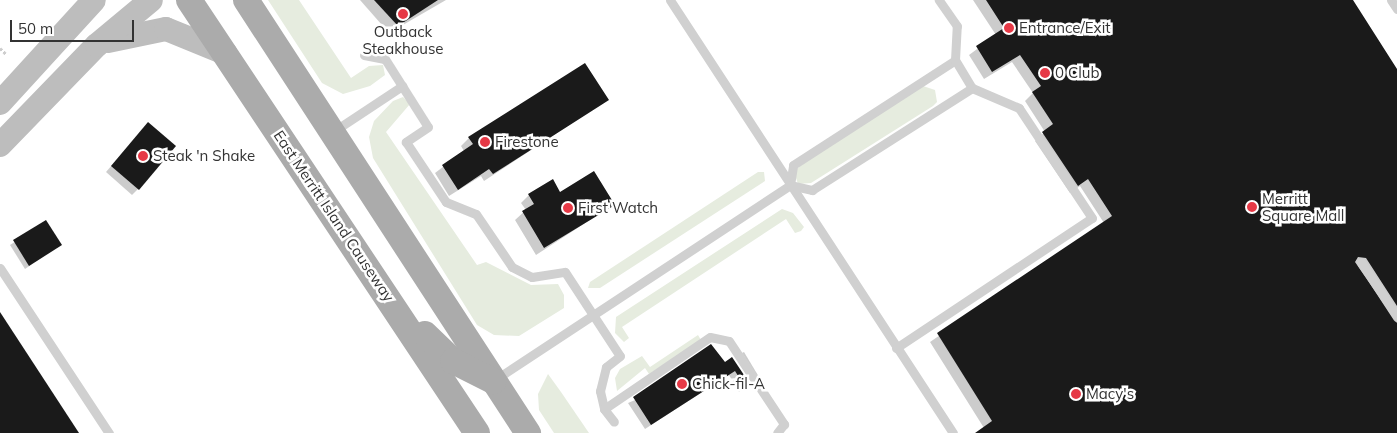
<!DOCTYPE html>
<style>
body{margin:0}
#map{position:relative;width:1397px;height:433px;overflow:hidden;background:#fff;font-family:Mulish,sans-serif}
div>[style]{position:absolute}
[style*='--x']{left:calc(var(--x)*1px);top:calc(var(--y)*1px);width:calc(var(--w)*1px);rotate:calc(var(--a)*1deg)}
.green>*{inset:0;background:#e6ecdf}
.shadow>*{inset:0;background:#0003}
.building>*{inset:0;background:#1a1a1a}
.path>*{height:3px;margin-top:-1.5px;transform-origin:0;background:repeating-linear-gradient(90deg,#cdcdcd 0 2.5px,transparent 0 5px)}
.lane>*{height:9px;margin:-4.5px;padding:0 4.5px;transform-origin:4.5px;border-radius:4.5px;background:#d0d0d0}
.secondary>*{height:24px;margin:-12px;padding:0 12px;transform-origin:12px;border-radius:12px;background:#bdbdbd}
.primary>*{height:26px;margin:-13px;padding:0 13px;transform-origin:13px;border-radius:13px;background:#ababab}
.dots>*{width:14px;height:14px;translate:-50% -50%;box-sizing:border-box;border:2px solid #fff;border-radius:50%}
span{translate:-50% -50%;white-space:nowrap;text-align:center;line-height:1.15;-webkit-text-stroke:5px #fff;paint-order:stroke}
.poi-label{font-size:15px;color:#333}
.left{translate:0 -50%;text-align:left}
.street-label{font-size:15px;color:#333}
.scale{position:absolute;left:10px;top:20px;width:124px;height:22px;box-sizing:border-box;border:2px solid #333;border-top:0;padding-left:6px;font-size:15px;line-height:18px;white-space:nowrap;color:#333;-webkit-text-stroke:4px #fff;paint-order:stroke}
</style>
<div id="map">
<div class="green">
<i style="clip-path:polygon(268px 0,299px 0,351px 78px,369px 66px,383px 65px,385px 75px,370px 86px,343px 94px,322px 83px)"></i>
<i style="clip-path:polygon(923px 86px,935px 90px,937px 102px,933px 106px,811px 183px,798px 184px,794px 172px,801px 165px)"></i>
<i style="clip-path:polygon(403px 97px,410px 104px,386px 132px,477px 265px,486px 262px,531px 285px,558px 284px,564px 295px,564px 308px,519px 336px,494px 335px,477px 325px,373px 158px,369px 137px,374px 121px,393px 101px)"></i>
<i style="clip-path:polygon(758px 172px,764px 172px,765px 181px,600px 288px,588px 288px,590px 282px)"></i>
<i style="clip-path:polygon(782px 209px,793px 213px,804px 227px,801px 231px,795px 233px,786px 219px,622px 327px,629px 338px,624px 342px,615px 333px,616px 317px)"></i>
<i style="clip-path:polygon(698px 335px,701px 340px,649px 374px,645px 368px,617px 391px,615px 378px,620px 369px,642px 356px,650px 367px)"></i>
<i style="clip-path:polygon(548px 374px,561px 392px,589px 433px,554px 433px,539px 410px,538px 394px)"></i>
</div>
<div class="shadow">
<i style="clip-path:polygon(360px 0,446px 0,389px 33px)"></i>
<i style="clip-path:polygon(evenodd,973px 0,1351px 0,1397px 71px,1397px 433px,977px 433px,984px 428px,930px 342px,1104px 223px,1080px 186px,1070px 193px,1035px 141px,1045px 132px,1025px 101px,1033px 93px,1012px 62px,984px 79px,969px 55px,996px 35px,973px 0,1354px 265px,1358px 266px,1395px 323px,1354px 265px)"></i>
<i style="clip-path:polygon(607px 100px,484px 181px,481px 176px,449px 196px,435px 173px,464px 151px,461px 146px,469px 138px)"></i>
<i style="clip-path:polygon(142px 130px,138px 189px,132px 195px,106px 172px)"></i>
<i style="clip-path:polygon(560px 193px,613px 205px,536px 255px,515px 220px,526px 210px,521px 203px,529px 195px)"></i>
<i style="clip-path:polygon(46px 222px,60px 245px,25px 269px,10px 245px)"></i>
<i style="clip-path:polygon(744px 352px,759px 377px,758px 378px,742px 353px)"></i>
<i style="clip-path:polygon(732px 359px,748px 384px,739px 392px,729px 375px,645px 429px,628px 403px)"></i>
</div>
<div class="building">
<i style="clip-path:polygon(374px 0,438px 0,398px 26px)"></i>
<i style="clip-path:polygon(986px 0,1353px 0,1397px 69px,1397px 306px,1366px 258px,1358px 257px,1355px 262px,1397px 323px,1397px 433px,975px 433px,992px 421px,937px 333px,1112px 216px,1088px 179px,1078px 186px,1042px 132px,1053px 124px,1032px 92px,1041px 86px,1020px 55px,992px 72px,976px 46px,1004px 28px)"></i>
<i style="clip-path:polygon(585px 63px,609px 100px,493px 174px,489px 169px,458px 190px,442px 165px,473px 144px,468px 137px)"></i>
<i style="clip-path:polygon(148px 122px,176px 146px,139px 190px,111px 166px)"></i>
<i style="clip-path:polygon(594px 171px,615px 205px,544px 248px,522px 211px,534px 204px,528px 194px,553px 179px,560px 192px)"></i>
<i style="clip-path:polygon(46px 220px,62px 245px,29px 266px,13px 240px)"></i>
<i style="clip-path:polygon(0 312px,79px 433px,0 433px)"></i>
<i style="clip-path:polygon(711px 344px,725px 362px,732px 357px,750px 384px,745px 387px,735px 371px,651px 425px,633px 397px)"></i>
</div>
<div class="path">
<i style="--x:0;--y:48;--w:8;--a:45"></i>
</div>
<div class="lane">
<i style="--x:670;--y:0;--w:517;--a:56.83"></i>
<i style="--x:1391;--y:0;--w:11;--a:56"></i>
<i style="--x:364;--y:55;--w:21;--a:11"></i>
<i style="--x:385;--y:59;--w:80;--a:57.7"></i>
<i style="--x:428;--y:127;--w:27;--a:146"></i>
<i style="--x:406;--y:142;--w:72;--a:56.3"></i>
<i style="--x:446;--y:202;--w:32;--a:22"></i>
<i style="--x:476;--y:214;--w:64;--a:55.8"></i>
<i style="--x:512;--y:267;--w:22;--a:27"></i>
<i style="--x:532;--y:277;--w:33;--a:-9"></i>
<i style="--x:565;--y:272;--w:100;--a:56.8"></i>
<i style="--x:620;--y:356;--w:18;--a:142"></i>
<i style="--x:606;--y:367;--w:25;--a:104"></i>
<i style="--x:600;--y:391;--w:18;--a:77"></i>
<i style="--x:604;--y:409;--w:16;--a:52"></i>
<i style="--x:334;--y:131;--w:82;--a:-33.5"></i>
<i style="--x:790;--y:185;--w:20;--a:-81"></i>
<i style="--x:793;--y:165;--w:193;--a:-32.9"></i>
<i style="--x:1361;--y:262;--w:66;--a:56.8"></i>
<i style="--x:0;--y:268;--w:198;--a:56.6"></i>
<i style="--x:896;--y:348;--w:235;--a:-33.6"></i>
<i style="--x:1092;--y:218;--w:132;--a:-123.6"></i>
<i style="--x:1019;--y:108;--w:51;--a:-156.9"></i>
<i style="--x:972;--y:88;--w:33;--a:-121"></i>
<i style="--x:955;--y:60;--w:34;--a:-87"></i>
<i style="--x:957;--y:26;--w:32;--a:-125"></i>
<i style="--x:496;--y:379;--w:352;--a:-33.4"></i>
<i style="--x:790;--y:185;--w:23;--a:13"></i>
<i style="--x:812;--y:190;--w:190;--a:-32.5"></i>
<i style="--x:604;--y:409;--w:128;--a:-34.2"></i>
<i style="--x:710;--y:337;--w:19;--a:12"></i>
<i style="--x:729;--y:341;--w:100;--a:56.5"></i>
<i style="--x:784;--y:424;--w:11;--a:128"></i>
</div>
<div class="secondary">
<i style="--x:108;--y:41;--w:59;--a:-11.7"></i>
<i style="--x:166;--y:29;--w:64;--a:22.1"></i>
<i style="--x:0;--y:103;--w:139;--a:-47.6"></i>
<i style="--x:0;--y:145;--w:139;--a:-45.9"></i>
<i style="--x:97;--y:45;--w:70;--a:-39.8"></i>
</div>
<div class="primary">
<i style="--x:189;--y:0;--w:520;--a:56.37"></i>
<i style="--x:246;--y:0;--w:517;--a:56.93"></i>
<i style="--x:425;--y:334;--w:39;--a:44"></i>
<i style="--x:453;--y:361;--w:45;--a:26.6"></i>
</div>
<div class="dots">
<i style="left:403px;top:14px;background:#e63946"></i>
<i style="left:1009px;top:28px;background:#e63946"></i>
<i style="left:1045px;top:73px;background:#e63946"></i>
<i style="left:485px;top:142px;background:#e63946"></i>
<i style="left:143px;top:156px;background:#e63946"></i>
<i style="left:1252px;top:207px;background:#e63946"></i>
<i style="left:568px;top:208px;background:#e63946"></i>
<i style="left:682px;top:384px;background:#e63946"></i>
<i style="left:1076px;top:394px;background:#e63946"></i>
</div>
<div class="poi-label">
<span class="left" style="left:1019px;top:28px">Entrance/Exit</span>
<span style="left:403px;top:40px">Outback<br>Steakhouse</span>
<span class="left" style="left:1055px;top:73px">0 Club</span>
<span class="left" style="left:495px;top:142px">Firestone</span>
<span class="left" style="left:153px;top:156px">Steak 'n Shake</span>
<span class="left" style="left:1262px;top:207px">Merritt<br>Square Mall</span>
<span class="left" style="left:578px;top:208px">First Watch</span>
<span class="left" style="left:692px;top:384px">Chick-fil-A</span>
<span class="left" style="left:1086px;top:394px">Macy's</span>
</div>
<div class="street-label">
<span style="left:334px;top:216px;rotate:56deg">East Merritt Island Causeway</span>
</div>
<div class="scale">50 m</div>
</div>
